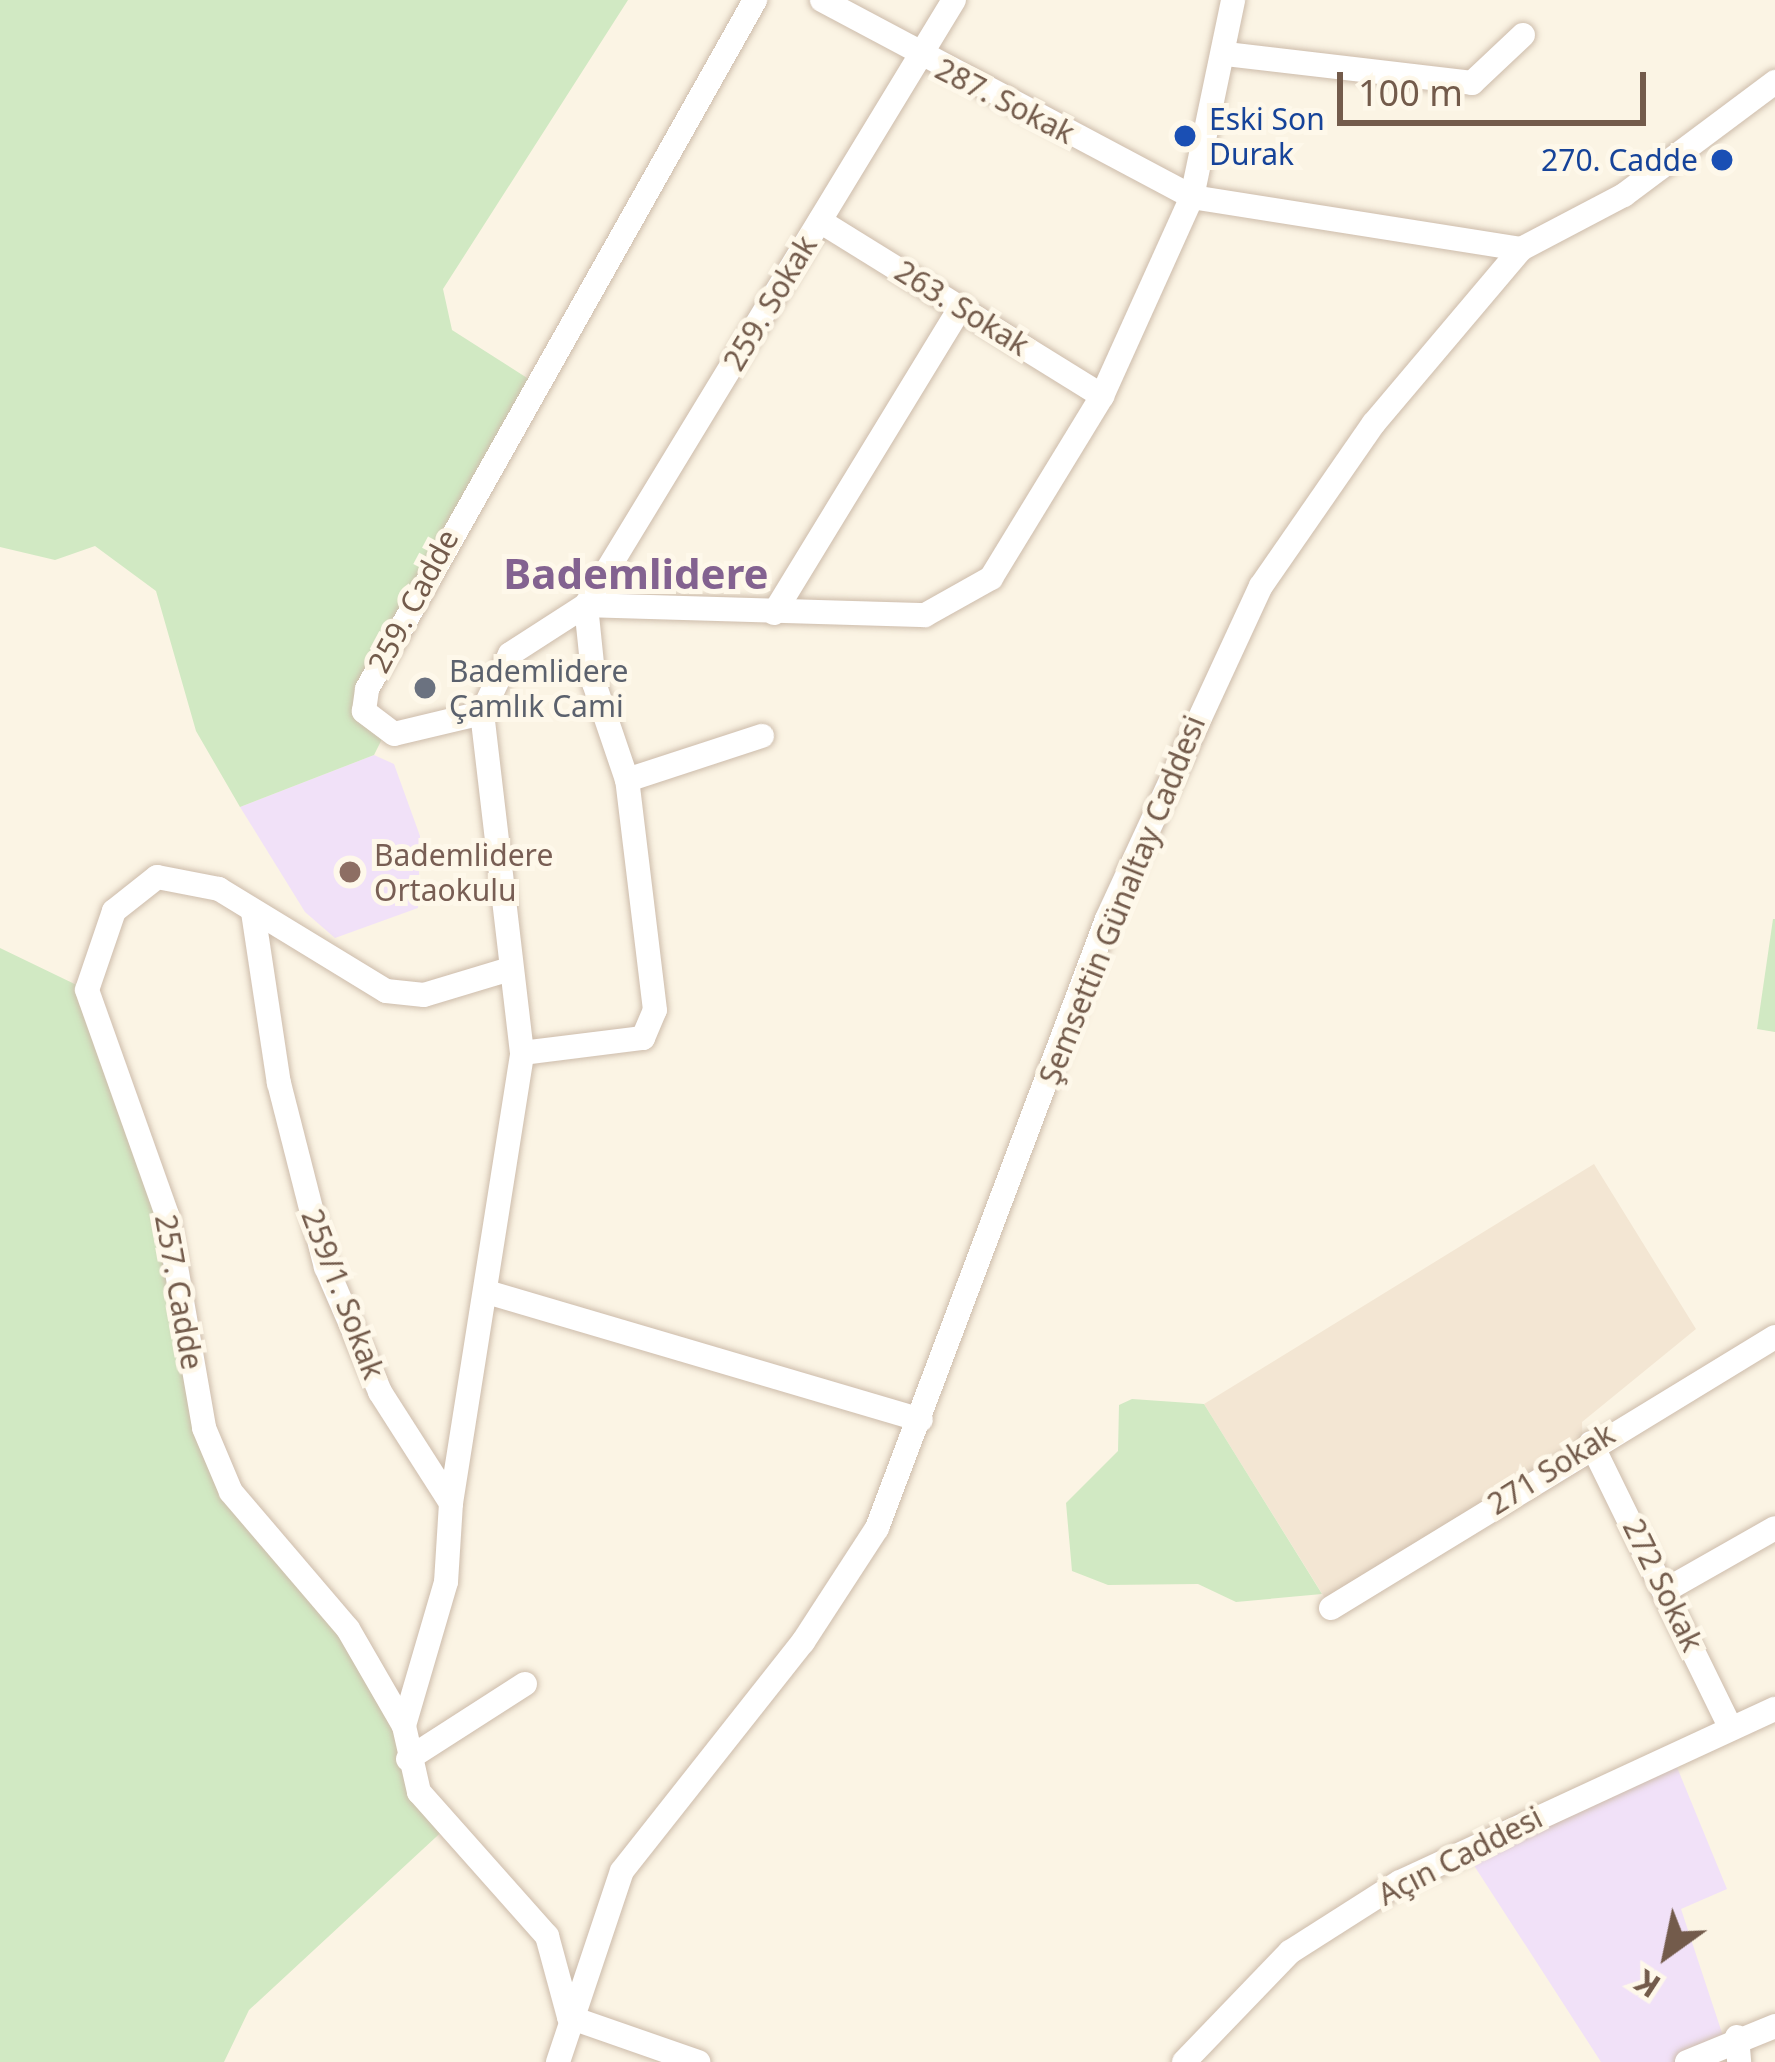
<!DOCTYPE html>
<meta charset="utf-8">
<style>
body{margin:0}
#map{position:relative;width:1775px;height:2062px;overflow:hidden;background:#fbf4e4;font-family:"Noto Sans",sans-serif}
div>[style]{position:absolute}
[style*='--x']{left:calc(var(--x)*1px);top:calc(var(--y)*1px);width:calc(var(--w)*1px);rotate:calc(var(--a)*1deg)}
.residential>*{inset:0;background:#f3e6d3}
.education>*{inset:0;background:#f1e1f8}
.green>*{inset:0;background:#d1e9c3}
.roads{filter:drop-shadow(0 0 3px #cdbcab) drop-shadow(0 0 3px #cdbcab)}
.minor>*{height:24px;margin:-12px;padding:0 12px;transform-origin:12px;border-radius:12px;background:#fff}
.dots>*{width:33px;height:33px;translate:-50% -50%;box-sizing:border-box;border:6px solid #fef8ea;border-radius:50%}
span{translate:-50% -50%;white-space:nowrap;text-align:center;line-height:1.15;-webkit-text-stroke:10px #fef8ea;paint-order:stroke}
.street-label{font-size:30px;color:#735b4b}
.transit-label{font-size:30px;color:#164399}
.left{translate:0 -50%;text-align:left}
.right{translate:-100% -50%;text-align:right}
.worship-label{font-size:30px;color:#5b616d}
.education-label{font-size:30px;color:#785e54}
.district-label{font-size:42px;color:#836290;font-weight:700}
.north{position:absolute;left:1607px;top:1894px;width:120px;height:120px;-webkit-text-stroke:9px #fef8ea;paint-order:stroke;rotate:213deg;font-size:33px;font-weight:700;line-height:48px;text-align:center;color:#735b4b}
.north::after{content:'';display:block;margin:auto;width:42px;height:54px;background:#735b4b;clip-path:polygon(50% 0,100% 100%,50% 72%,0 100%)}
.scale{position:absolute;left:1337px;top:72px;width:309px;height:54px;box-sizing:border-box;border:6px solid #735b4b;border-top:0;padding-left:15px;font-size:36px;line-height:42px;white-space:nowrap;color:#735b4b;-webkit-text-stroke:9px #fef8ea;paint-order:stroke}
</style>
<div id="map">
<div class="residential">
<i style="clip-path:polygon(1594px 1164px,1696px 1329px,1582px 1422px,1583px 1448px,1331px 1608px,1204px 1404px)"></i>
</div>
<div class="education">
<i style="clip-path:polygon(374px 755px,394px 764px,420px 836px,418px 908px,335px 938px,305px 912px,240px 807px)"></i>
<i style="clip-path:polygon(1672px 1755px,1727px 1889px,1681px 1909px,1725px 2042px,1687px 2062px,1601px 2062px,1464px 1850px)"></i>
</div>
<div class="green">
<i style="clip-path:polygon(0 0,628px 0,443px 289px,452px 330px,535px 383px,367px 689px,386px 731px,374px 755px,240px 807px,196px 731px,156px 591px,95px 546px,55px 560px,0 547px)"></i>
<i style="clip-path:polygon(1773px 919px,1775px 919px,1775px 1032px,1757px 1029px)"></i>
<i style="clip-path:polygon(0 948px,87px 990px,145px 1144px,231px 1492px,348px 1629px,449px 1825px,249px 2010px,224px 2062px,0 2062px)"></i>
<i style="clip-path:polygon(1132px 1399px,1204px 1404px,1322px 1594px,1236px 1602px,1198px 1584px,1108px 1585px,1072px 1571px,1066px 1503px,1118px 1451px,1119px 1405px)"></i>
</div>
<div class="roads">
<div class="minor">
<i style="--x:822;--y:0;--w:419;--a:28"></i>
<i style="--x:1192;--y:197;--w:333;--a:9"></i>
<i style="--x:1226;--y:54;--w:248;--a:6.7"></i>
<i style="--x:1472;--y:83;--w:70;--a:-43.3"></i>
<i style="--x:820;--y:221;--w:332;--a:31.8"></i>
<i style="--x:586;--y:605;--w:708;--a:-58.69"></i>
<i style="--x:774;--y:613;--w:359;--a:-58.6"></i>
<i style="--x:482;--y:713;--w:65;--a:-64.6"></i>
<i style="--x:510;--y:654;--w:90;--a:-32.8"></i>
<i style="--x:586;--y:605;--w:339;--a:1.7"></i>
<i style="--x:925;--y:615;--w:76;--a:-29.3"></i>
<i style="--x:991;--y:578;--w:213;--a:-58.6"></i>
<i style="--x:1102;--y:396;--w:218;--a:-65.7"></i>
<i style="--x:1192;--y:197;--w:201;--a:-78.2"></i>
<i style="--x:627;--y:780;--w:142;--a:-18.1"></i>
<i style="--x:253;--y:912;--w:173;--a:81.4"></i>
<i style="--x:279;--y:1083;--w:190;--a:75.7"></i>
<i style="--x:326;--y:1267;--w:136;--a:66.6"></i>
<i style="--x:380;--y:1392;--w:132;--a:57.4"></i>
<i style="--x:451;--y:1503;--w:79;--a:93.6"></i>
<i style="--x:446;--y:1582;--w:150;--a:106.3"></i>
<i style="--x:510;--y:969;--w:90;--a:163.2"></i>
<i style="--x:424;--y:995;--w:38;--a:-174"></i>
<i style="--x:386;--y:991;--w:196;--a:-148.6"></i>
<i style="--x:219;--y:889;--w:63;--a:-169"></i>
<i style="--x:157;--y:877;--w:55;--a:141.7"></i>
<i style="--x:114;--y:911;--w:83;--a:108.9"></i>
<i style="--x:87;--y:990;--w:239;--a:70.4"></i>
<i style="--x:167;--y:1215;--w:216;--a:80.1"></i>
<i style="--x:204;--y:1428;--w:69;--a:67.1"></i>
<i style="--x:231;--y:1492;--w:180;--a:49.5"></i>
<i style="--x:348;--y:1629;--w:112;--a:60"></i>
<i style="--x:404;--y:1726;--w:68;--a:77.2"></i>
<i style="--x:419;--y:1792;--w:193;--a:48.4"></i>
<i style="--x:547;--y:1936;--w:84;--a:74.8"></i>
<i style="--x:569;--y:2017;--w:137;--a:19.2"></i>
<i style="--x:522;--y:1053;--w:122;--a:-7.1"></i>
<i style="--x:643;--y:1038;--w:30;--a:-67"></i>
<i style="--x:655;--y:1010;--w:232;--a:-96.9"></i>
<i style="--x:627;--y:780;--w:102;--a:-108.8"></i>
<i style="--x:594;--y:683;--w:78;--a:-95.9"></i>
<i style="--x:490;--y:1293;--w:449;--a:16.4"></i>
<i style="--x:1591;--y:1443;--w:318;--a:63.9"></i>
<i style="--x:451;--y:1503;--w:456;--a:-81"></i>
<i style="--x:522;--y:1053;--w:342;--a:-96.7"></i>
<i style="--x:482;--y:713;--w:90;--a:166.6"></i>
<i style="--x:394;--y:734;--w:38;--a:-143"></i>
<i style="--x:364;--y:711;--w:22;--a:-82"></i>
<i style="--x:367;--y:689;--w:791;--a:-60.61"></i>
<i style="--x:1666;--y:1590;--w:125;--a:-29.6"></i>
<i style="--x:1331;--y:1608;--w:520;--a:-31.4"></i>
<i style="--x:408;--y:1759;--w:139;--a:-32.7"></i>
<i style="--x:1737;--y:2037;--w:25;--a:85"></i>
<i style="--x:558;--y:2062;--w:201;--a:-71.5"></i>
<i style="--x:622;--y:1871;--w:292;--a:-51.7"></i>
<i style="--x:803;--y:1642;--w:136;--a:-57"></i>
<i style="--x:877;--y:1528;--w:651;--a:-69.31"></i>
<i style="--x:1107;--y:919;--w:367;--a:-65.2"></i>
<i style="--x:1261;--y:586;--w:198;--a:-55.3"></i>
<i style="--x:1374;--y:423;--w:228;--a:-49.8"></i>
<i style="--x:1521;--y:249;--w:116;--a:-27.7"></i>
<i style="--x:1624;--y:195;--w:189;--a:-36.8"></i>
<i style="--x:1184;--y:2062;--w:153;--a:-46.1"></i>
<i style="--x:1290;--y:1952;--w:130;--a:-32.5"></i>
<i style="--x:1400;--y:1882;--w:413;--a:-24.8"></i>
<i style="--x:1687;--y:2062;--w:95;--a:-22.2"></i>
</div>
</div>
<div class="dots">
<i style="left:1185px;top:136px;background:#1a4fb4"></i>
<i style="left:1722px;top:160px;background:#1a4fb4"></i>
<i style="left:425px;top:688px;background:#6b7280"></i>
<i style="left:350px;top:872px;background:#8d6e63"></i>
</div>
<div class="street-label">
<span style="left:1005px;top:101px;rotate:27deg">287. Sokak</span>
<span style="left:770px;top:303px;rotate:-59deg">259. Sokak</span>
<span style="left:962px;top:308px;rotate:32deg">263. Sokak</span>
<span style="left:413px;top:601px;rotate:-62deg">259. Cadde</span>
<span style="left:1122px;top:900px;rotate:-68deg">Şemsettin Günaltay Caddesi</span>
<span style="left:179px;top:1292px;rotate:80deg">257. Cadde</span>
<span style="left:343px;top:1294px;rotate:69deg">259/1. Sokak</span>
<span style="left:1551px;top:1469px;rotate:-32deg">271 Sokak</span>
<span style="left:1663px;top:1585px;rotate:64deg">272 Sokak</span>
<span style="left:1460px;top:1856px;rotate:-27deg">Açın Caddesi</span>
</div>
<div class="transit-label">
<span class="left" style="left:1209px;top:136px">Eski Son<br>Durak</span>
<span class="right" style="left:1698px;top:160px">270. Cadde</span>
</div>
<div class="worship-label">
<span class="left" style="left:449px;top:688px">Bademlidere<br>Çamlık Cami</span>
</div>
<div class="education-label">
<span class="left" style="left:374px;top:872px">Bademlidere<br>Ortaokulu</span>
</div>
<div class="district-label">
<span style="left:636px;top:573px">Bademlidere</span>
</div>
<div class="north">K</div>
<div class="scale">100 m</div>
</div>
